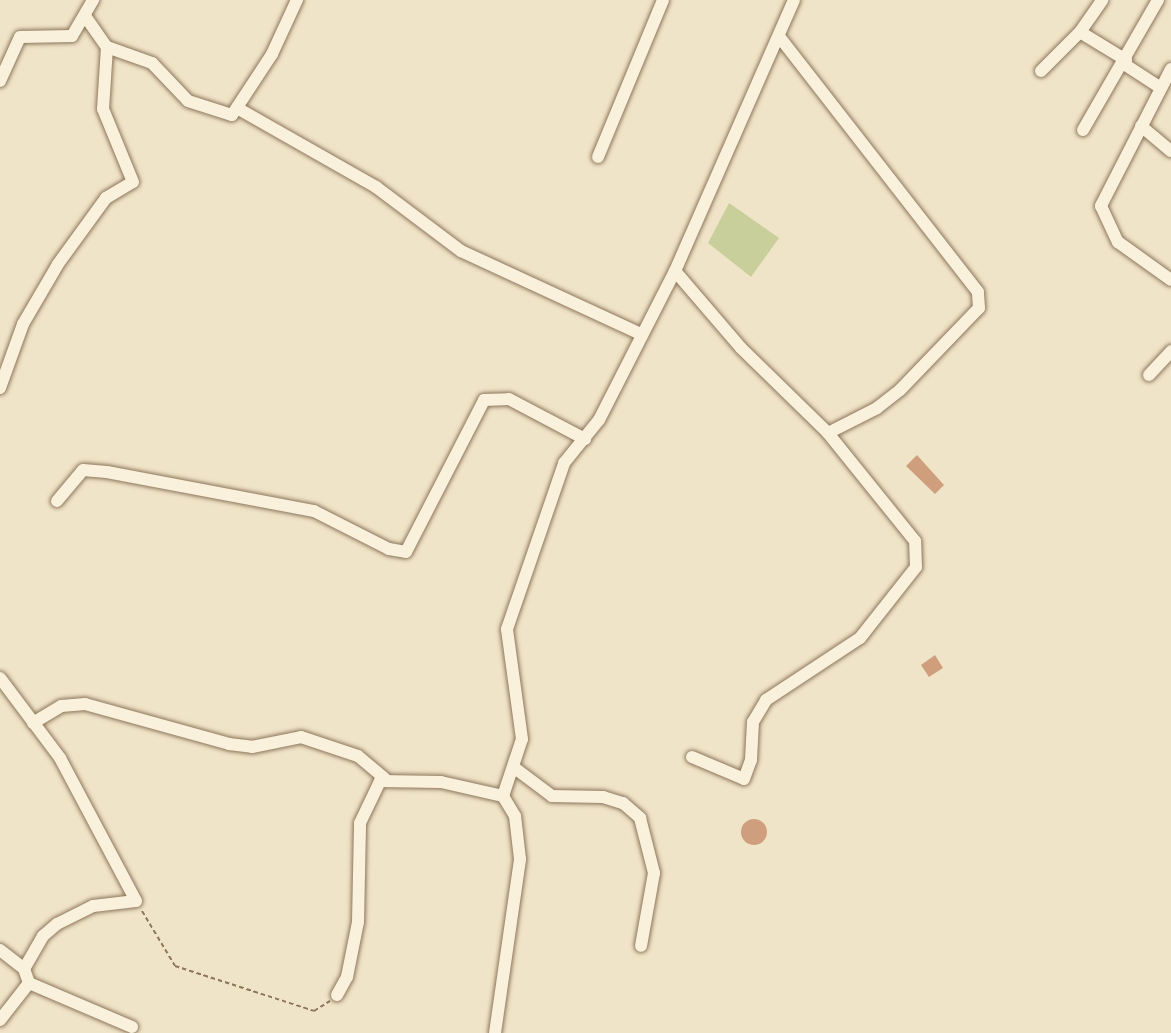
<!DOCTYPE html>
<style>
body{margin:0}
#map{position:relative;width:1171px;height:1033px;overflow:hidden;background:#f0e4c8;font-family:Bitter,serif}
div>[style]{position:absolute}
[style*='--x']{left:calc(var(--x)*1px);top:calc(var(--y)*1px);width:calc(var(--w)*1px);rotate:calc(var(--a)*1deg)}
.green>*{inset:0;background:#c9cf9b}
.building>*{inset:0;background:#cf9f7d}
.round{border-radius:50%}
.path>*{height:2px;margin-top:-1px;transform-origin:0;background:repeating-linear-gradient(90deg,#8d765c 0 4.5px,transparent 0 7.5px)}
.roads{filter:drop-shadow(0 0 2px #8d765c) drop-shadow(0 0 2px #8d765c)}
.street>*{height:12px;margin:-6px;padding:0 6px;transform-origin:6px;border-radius:6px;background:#faf1dc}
span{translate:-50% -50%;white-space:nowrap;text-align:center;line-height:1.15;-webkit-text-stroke:6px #f7eed8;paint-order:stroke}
</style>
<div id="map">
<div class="green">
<i style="clip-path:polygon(729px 203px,779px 238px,751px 277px,708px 243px)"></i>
</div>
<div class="building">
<i style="clip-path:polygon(917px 455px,944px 485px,935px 494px,906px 466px)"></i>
<i style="clip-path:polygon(935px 655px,943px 668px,929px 677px,921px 665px)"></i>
<i class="round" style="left:741px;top:819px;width:26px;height:26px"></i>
</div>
<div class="path">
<i style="--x:142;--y:911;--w:64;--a:59"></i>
<i style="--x:175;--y:966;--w:146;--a:17.9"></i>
<i style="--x:314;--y:1011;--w:19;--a:-32"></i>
</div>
<div class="roads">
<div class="street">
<i style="--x:85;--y:16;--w:38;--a:55"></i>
<i style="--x:107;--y:47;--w:48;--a:19.6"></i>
<i style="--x:152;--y:63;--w:52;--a:46.5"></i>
<i style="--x:188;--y:101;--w:46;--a:17.7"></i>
<i style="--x:232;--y:115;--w:73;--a:-56.7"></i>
<i style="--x:272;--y:54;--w:60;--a:-65.2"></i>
<i style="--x:1080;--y:32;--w:54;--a:31.3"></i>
<i style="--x:1124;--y:64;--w:44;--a:33"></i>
<i style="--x:1171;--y:69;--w:154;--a:117.1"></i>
<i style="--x:1101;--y:206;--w:40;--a:65"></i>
<i style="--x:1118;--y:242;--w:65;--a:35.6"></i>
<i style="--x:1041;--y:71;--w:55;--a:-45"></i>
<i style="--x:1080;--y:32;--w:39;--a:-55"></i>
<i style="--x:0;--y:81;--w:48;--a:-65.6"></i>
<i style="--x:20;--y:37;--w:52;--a:-1.1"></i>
<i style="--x:72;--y:36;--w:42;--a:-59.7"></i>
<i style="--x:237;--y:108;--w:160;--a:29.6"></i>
<i style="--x:376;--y:187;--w:106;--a:37"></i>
<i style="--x:461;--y:251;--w:198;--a:24.8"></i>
<i style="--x:1141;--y:126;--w:39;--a:40"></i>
<i style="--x:1083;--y:130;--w:150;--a:-60"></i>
<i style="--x:598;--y:157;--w:170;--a:-67.5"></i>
<i style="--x:675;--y:271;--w:101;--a:49.4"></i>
<i style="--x:741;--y:348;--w:122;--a:44.3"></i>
<i style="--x:828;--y:433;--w:55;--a:-27"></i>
<i style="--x:877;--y:408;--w:29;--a:-38"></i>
<i style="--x:900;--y:390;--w:114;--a:-46.1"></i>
<i style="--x:979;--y:308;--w:16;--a:-94"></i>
<i style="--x:978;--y:292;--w:322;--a:-127.9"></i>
<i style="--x:1149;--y:375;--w:33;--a:-47"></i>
<i style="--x:0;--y:388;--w:68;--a:-70.2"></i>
<i style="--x:23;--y:324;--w:69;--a:-59.7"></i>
<i style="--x:58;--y:264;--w:82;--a:-54"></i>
<i style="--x:106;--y:198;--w:31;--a:-31"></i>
<i style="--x:133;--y:182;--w:79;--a:-112.3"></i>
<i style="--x:103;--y:109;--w:62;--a:-86.3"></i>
<i style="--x:57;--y:501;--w:40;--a:-50"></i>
<i style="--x:83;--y:470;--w:24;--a:5"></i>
<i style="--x:107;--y:472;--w:211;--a:10.7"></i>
<i style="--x:314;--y:511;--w:84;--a:26.9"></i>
<i style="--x:389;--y:549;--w:17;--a:10"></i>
<i style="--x:406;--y:552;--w:171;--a:-62.8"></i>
<i style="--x:484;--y:400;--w:25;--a:-2"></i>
<i style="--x:509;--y:399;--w:86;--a:27.8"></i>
<i style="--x:0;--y:678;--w:100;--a:53.1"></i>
<i style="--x:60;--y:758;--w:162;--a:62"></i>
<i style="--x:33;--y:723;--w:33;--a:-31"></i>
<i style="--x:61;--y:706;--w:24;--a:-5"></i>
<i style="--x:85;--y:704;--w:149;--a:15.5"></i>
<i style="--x:229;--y:744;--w:23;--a:7"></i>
<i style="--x:252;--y:747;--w:50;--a:-11.5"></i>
<i style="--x:301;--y:737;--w:60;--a:18.4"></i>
<i style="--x:358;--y:756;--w:35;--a:40"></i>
<i style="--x:692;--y:757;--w:56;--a:22.9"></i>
<i style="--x:744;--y:779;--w:20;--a:-70"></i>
<i style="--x:751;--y:760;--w:38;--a:-87"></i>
<i style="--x:753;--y:722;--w:26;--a:-59"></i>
<i style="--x:766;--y:700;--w:113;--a:-33.4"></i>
<i style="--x:860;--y:638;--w:90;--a:-51.7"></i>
<i style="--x:916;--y:567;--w:26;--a:-92"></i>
<i style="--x:915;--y:541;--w:139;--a:-128.9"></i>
<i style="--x:516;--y:769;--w:45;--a:36.9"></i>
<i style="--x:552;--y:796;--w:51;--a:1.1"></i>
<i style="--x:603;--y:797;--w:21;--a:17"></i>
<i style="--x:623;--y:803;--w:23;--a:41"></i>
<i style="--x:640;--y:818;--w:57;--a:75.7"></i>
<i style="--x:654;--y:873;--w:74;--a:100.1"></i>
<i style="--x:503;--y:796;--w:60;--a:-71.6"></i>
<i style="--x:522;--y:739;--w:111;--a:-97.8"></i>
<i style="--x:507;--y:629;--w:176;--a:-71"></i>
<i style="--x:564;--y:463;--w:55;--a:-50.9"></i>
<i style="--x:599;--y:420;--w:167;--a:-63"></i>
<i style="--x:675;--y:271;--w:296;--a:-66.3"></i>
<i style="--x:0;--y:950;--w:31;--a:38"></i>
<i style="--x:24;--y:969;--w:15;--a:70"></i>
<i style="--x:29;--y:983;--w:47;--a:128.1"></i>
<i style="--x:24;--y:969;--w:38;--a:-60"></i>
<i style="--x:43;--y:936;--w:18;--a:-41"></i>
<i style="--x:57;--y:924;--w:40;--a:-26.6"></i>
<i style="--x:93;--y:906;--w:43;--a:-6.6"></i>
<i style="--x:29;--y:983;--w:112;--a:23.1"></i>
<i style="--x:337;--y:995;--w:21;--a:-61"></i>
<i style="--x:347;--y:977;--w:56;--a:-78.7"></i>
<i style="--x:358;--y:922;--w:99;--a:-88.8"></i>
<i style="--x:360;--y:823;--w:47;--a:-64.5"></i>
<i style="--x:380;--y:781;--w:61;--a:0.9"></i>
<i style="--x:441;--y:782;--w:64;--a:12.7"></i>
<i style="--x:495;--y:1033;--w:176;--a:-81.8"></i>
<i style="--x:520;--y:859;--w:43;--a:-96.6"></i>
<i style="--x:515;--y:816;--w:23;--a:-121"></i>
</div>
</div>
</div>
